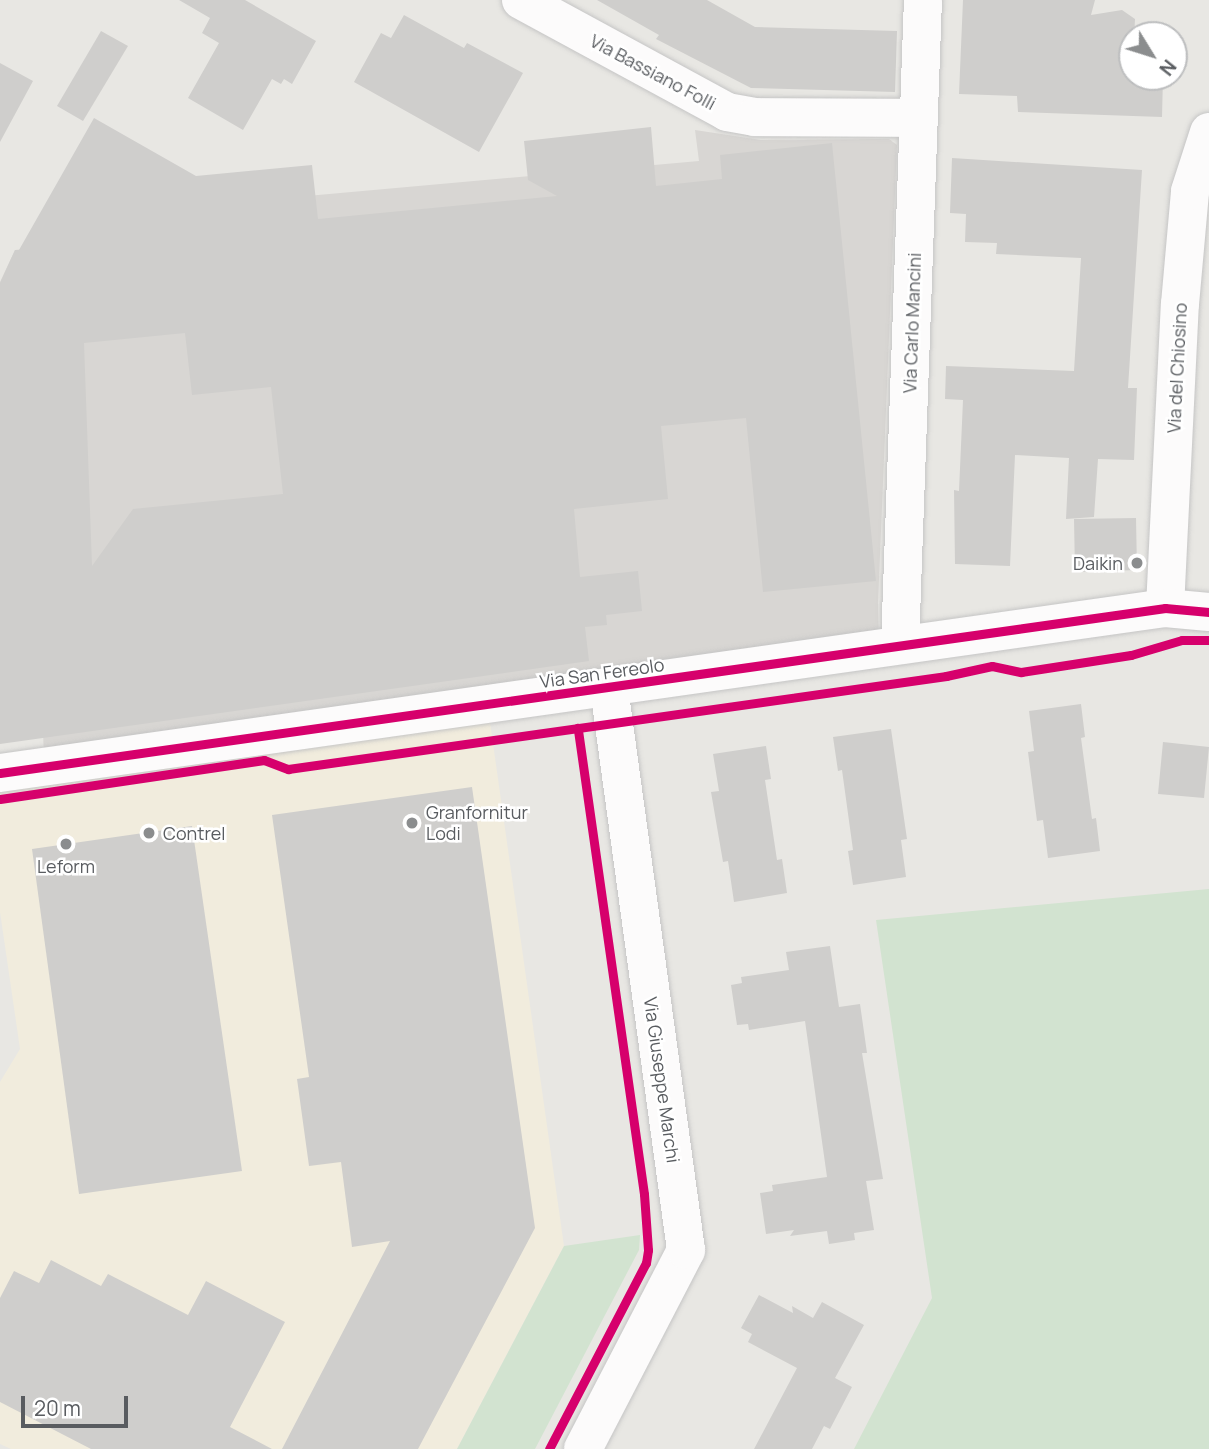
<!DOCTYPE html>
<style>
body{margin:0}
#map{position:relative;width:1209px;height:1449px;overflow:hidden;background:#e8e7e3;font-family:Manrope,sans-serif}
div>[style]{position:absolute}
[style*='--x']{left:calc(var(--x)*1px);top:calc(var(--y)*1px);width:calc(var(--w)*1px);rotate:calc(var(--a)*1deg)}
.commercial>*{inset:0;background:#f1ecdd}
.industrial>*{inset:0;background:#d8d6d3}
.green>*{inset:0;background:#d2e3d0}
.building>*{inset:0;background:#cfcecc}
.roads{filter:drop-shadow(0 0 2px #c5c5c5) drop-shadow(0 0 2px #c5c5c5)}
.minor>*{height:38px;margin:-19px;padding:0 19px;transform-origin:19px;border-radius:19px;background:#fcfbfb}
.cycleway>*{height:9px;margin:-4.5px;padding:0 4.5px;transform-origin:4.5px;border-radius:4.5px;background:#d6006c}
.dots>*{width:19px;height:19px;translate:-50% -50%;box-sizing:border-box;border:4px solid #fff;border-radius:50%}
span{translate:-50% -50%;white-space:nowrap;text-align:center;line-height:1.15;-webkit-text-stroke:5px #fff;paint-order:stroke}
.street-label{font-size:18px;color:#595c60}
.poi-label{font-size:18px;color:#595c60}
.right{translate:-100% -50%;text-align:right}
.left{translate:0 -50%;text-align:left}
.north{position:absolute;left:1118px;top:21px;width:70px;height:70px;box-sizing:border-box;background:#fff;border:2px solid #bdbebf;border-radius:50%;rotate:128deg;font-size:19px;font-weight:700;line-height:28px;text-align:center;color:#595c60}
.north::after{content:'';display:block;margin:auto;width:24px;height:32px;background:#8b8d8e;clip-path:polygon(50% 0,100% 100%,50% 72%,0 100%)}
.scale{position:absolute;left:21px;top:1396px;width:107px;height:32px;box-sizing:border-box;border:4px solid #595c60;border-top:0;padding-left:9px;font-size:21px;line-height:24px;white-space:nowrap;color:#595c60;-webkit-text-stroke:5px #fff;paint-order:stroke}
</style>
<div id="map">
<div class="commercial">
<i style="clip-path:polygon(488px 708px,564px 1246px,457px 1449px,11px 1449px,0 1444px,0 1082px,20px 1049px,0 912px,0 776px)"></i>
</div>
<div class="industrial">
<i style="clip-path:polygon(695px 130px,761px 140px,889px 139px,897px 145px,878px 603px,879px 645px,44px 762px,41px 663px,0 666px,0 282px,15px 250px,62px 245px,194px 206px,699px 161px)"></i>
</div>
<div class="green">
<i style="clip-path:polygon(1209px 889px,1209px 1449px,854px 1449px,932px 1298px,876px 920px)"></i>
<i style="clip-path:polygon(640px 1235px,639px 1250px,535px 1449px,457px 1449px,564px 1246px)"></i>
</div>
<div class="building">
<i style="clip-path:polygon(179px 0,245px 0,316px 41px,292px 84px,284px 79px,281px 84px,272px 79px,243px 130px,188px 98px,219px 43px,202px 33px,210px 18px)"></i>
<i style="clip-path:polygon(597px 0,707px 0,755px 27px,897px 31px,895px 92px,751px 88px,656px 39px,659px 35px)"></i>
<i style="clip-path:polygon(963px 0,1095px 0,1091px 15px,1122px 10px,1135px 19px,1132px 77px,1163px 77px,1162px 117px,1018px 112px,1017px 96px,959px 94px)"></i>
<i style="clip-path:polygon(404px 15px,464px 48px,467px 43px,523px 73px,479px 152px,354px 82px,381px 33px,391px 38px)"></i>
<i style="clip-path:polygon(101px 31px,128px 46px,83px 121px,57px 106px)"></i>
<i style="clip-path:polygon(0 63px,33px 81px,0 142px)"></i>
<i style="clip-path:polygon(evenodd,94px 118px,196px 176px,312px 165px,318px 219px,557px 196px,528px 180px,524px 141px,651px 127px,656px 186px,722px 179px,720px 155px,832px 143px,876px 581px,763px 592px,746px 418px,661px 426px,668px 499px,574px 509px,580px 577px,638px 571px,642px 611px,606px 615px,607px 625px,585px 627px,589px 661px,0 744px,0 283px,15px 250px,19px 250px,94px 118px,185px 333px,192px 395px,271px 387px,283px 494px,133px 509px,92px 566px,84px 343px,185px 333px)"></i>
<i style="clip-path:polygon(952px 158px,1142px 170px,1128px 388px,1137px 388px,1134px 460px,1098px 459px,1094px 517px,1066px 519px,1069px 458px,1015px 455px,1010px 566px,955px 564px,954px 490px,959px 491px,963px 400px,945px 399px,946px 366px,1074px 371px,1081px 258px,996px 254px,997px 243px,965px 242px,966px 214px,950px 213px)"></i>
<i style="clip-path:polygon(1136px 518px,1137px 570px,1075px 572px,1074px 519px)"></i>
<i style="clip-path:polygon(1081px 704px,1085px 737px,1081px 738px,1092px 819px,1096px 818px,1100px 851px,1048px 858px,1043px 820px,1037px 821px,1028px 752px,1034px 751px,1029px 711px)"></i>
<i style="clip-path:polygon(891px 729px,907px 839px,901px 840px,906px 877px,853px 885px,848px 851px,853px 850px,842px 770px,838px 771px,833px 737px)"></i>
<i style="clip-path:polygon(1163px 742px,1209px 747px,1204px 798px,1158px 794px)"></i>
<i style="clip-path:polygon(766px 746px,771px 779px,765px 780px,777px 860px,782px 859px,787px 893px,734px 902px,728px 861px,723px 862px,711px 792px,719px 791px,713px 754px)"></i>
<i style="clip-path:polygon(472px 787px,535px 1228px,418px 1449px,282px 1449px,390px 1241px,352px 1247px,341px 1162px,309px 1166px,297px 1079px,309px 1077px,272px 815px)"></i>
<i style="clip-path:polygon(192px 826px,242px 1171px,79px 1194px,32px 849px)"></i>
<i style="clip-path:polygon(830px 946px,839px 1007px,860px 1004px,867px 1053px,862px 1053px,883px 1179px,866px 1181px,874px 1230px,854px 1233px,855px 1240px,829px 1244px,827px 1231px,790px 1236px,794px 1230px,766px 1234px,760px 1193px,773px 1191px,772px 1185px,827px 1177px,805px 1021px,749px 1030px,748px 1024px,737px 1025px,731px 985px,742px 983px,741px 977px,789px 970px,786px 952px)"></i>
<i style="clip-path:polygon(51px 1260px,101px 1286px,108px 1274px,188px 1315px,206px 1281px,285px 1322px,230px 1427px,272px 1449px,91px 1449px,0 1402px,0 1298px,14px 1271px,39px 1283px)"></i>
<i style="clip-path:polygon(759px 1295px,793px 1313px,792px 1306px,813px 1318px,822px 1302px,864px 1325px,835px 1378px,852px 1387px,830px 1429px,824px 1426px,812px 1449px,754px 1449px,797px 1368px,748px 1342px,752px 1334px,741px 1328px)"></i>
</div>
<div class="roads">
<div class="minor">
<i style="--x:521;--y:0;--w:234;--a:28.5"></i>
<i style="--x:727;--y:112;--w:27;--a:10"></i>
<i style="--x:754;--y:117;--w:165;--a:0.3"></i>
<i style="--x:1165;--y:608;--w:304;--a:-87.2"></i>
<i style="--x:1180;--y:304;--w:113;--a:-84.9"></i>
<i style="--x:1190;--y:191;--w:62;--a:-72.1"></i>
<i style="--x:900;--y:645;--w:645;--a:-87.96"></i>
<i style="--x:0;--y:773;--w:1177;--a:-8.06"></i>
<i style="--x:1165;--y:608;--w:44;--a:5.2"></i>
<i style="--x:583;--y:1449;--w:224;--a:-62.6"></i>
<i style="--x:686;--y:1250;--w:567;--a:-97.8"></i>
</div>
</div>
<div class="cycleway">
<i style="--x:0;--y:773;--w:1177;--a:-8.06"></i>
<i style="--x:1165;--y:608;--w:44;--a:5.2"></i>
<i style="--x:0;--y:799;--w:267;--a:-8.4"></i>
<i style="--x:264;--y:760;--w:26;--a:21"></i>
<i style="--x:288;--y:769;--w:665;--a:-8.04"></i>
<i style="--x:946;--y:676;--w:47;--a:-12.3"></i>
<i style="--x:992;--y:666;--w:30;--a:12"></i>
<i style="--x:1021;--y:672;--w:111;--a:-8.8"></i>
<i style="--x:1131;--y:655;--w:53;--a:-16.4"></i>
<i style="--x:1182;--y:640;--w:27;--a:0"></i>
<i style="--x:549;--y:1449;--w:210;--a:-62.5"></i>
<i style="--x:646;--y:1263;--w:13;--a:-81"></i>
<i style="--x:648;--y:1250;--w:56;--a:-94.1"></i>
<i style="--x:644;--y:1194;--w:471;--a:-98.1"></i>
</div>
<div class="dots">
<i style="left:1137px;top:563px;background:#8b8d8e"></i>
<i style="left:412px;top:823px;background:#8b8d8e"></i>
<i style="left:149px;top:833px;background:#8b8d8e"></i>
<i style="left:66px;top:844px;background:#8b8d8e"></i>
</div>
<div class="street-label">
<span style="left:653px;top:72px;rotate:28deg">Via Bassiano Folli</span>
<span style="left:912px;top:323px;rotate:-88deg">Via Carlo Mancini</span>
<span style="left:1177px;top:368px;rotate:-87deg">Via del Chiosino</span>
<span style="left:602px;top:673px;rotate:-8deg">Via San Fereolo</span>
<span style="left:662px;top:1080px;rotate:82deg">Via Giuseppe Marchi</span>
</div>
<div class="poi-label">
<span class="right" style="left:1123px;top:563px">Daikin</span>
<span class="left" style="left:426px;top:823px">Granfornitur<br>Lodi</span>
<span class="left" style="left:163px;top:833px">Contrel</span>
<span style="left:66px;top:866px">Leform</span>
</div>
<div class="north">N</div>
<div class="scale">20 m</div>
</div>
